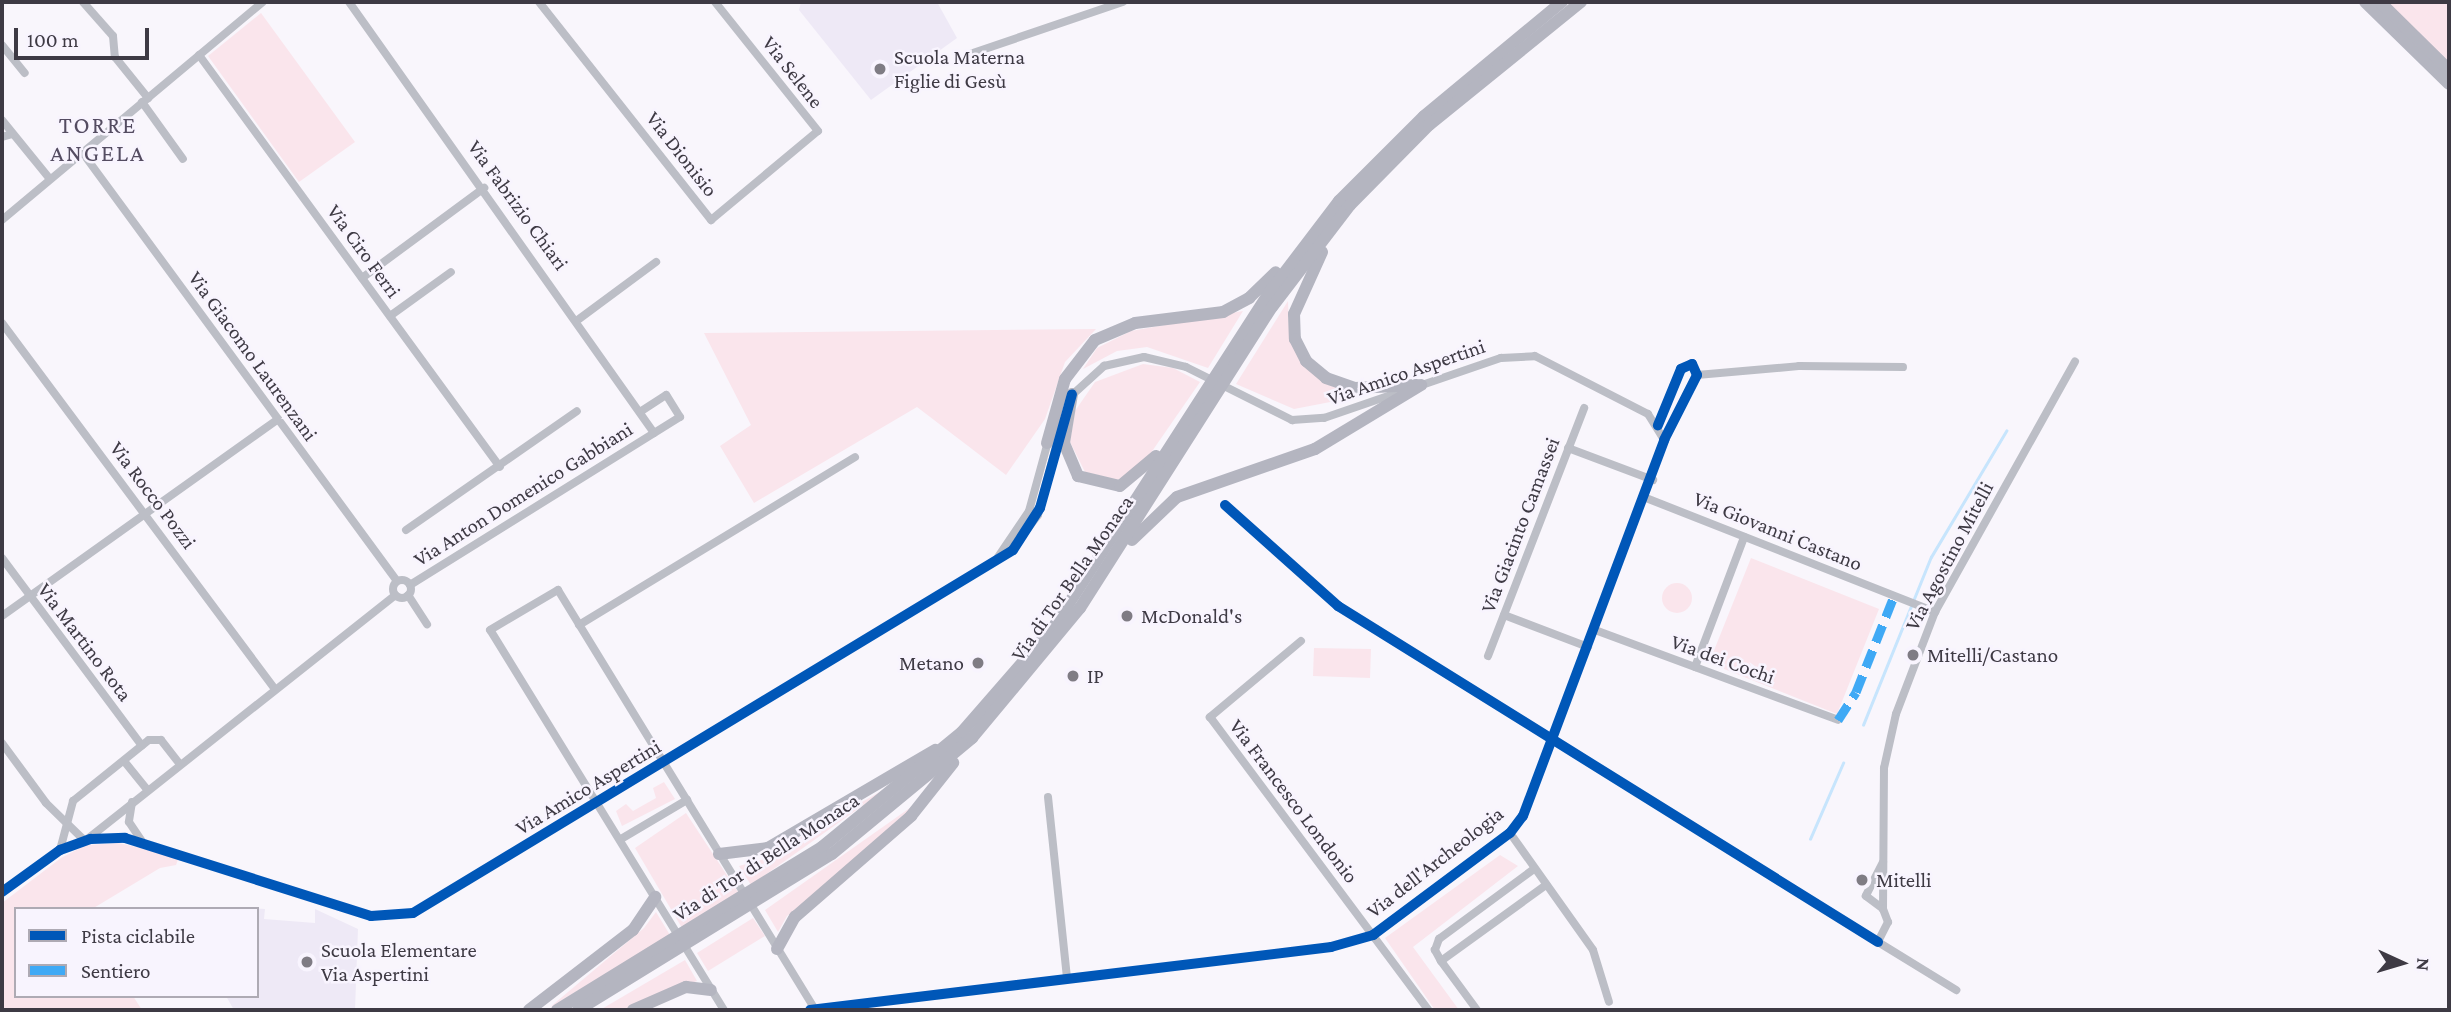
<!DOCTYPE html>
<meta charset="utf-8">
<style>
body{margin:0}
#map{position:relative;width:2451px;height:1012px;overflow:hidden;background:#f9f6fc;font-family:"Crimson Pro",serif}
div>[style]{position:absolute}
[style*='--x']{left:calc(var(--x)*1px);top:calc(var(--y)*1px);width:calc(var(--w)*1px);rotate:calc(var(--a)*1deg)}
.built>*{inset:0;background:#eee9f6}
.green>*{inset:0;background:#fae5ec}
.round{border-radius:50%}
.stream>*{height:2.5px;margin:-1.25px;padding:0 1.25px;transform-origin:1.25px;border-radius:1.25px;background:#c7e5fd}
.minor>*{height:8px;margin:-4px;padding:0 4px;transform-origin:4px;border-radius:4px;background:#bcbec6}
.minor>.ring{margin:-4px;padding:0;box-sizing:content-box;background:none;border:8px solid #bcbec6;border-radius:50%}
.primary>*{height:12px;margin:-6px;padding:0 6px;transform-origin:6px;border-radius:6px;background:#b4b5c0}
.quiet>*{height:9px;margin-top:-4.5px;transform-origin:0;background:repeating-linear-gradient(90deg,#3fa9f5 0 18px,transparent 0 27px)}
.cycleway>*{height:10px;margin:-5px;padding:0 5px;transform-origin:5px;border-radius:5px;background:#0057b8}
.dots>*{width:19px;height:19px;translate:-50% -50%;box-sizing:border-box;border:4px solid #f8f4fe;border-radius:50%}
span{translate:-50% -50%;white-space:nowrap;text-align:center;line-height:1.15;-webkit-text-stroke:5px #f8f4fe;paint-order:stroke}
.poi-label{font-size:21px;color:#3e3a44}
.left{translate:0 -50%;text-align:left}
.right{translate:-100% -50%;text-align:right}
.street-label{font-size:21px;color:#3e3a44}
.quarter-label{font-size:24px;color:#544c61;letter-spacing:2px}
.frame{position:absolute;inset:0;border:4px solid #3e3a44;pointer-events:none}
.legend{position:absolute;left:14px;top:907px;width:245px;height:91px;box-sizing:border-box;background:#f8f4fe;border:2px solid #aeaab4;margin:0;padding:9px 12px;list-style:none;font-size:21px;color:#3e3a44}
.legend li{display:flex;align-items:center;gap:14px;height:35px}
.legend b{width:35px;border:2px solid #aeaab4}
.north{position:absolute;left:2367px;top:928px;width:70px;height:70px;-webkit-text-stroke:5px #f8f4fe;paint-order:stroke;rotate:94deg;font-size:19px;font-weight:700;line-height:28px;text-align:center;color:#3e3a44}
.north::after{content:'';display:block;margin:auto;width:24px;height:32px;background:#3e3a44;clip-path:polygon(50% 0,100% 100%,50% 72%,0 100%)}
.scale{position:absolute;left:14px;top:28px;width:135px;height:32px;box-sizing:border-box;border:4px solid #3e3a44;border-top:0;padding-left:9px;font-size:21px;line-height:24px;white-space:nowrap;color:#3e3a44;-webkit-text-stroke:5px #f8f4fe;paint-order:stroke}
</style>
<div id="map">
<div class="built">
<i style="clip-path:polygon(801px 2px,937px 2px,957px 38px,871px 100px,799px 10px)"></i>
<i style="clip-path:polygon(252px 908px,265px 909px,264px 919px,315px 923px,315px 909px,358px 929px,355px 1010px,234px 1010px,226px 996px,257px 996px,257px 909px)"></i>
</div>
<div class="green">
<i style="clip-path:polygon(2387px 2px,2449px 2px,2449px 63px)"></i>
<i style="clip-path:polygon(261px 13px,355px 142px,299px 182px,208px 56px)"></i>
<i style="clip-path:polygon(1288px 301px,1289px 329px,1301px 362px,1351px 398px,1294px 409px,1236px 384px)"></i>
<i style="clip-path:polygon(1243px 311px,1208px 368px,1147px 347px,1117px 351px,1083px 369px,1097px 348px,1131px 331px)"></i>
<i style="clip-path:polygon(1096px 329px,1065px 362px,1045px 419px,1006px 475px,917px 407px,754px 503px,720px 446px,751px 425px,704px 333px)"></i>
<i style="clip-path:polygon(1143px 364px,1173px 368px,1200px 382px,1146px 460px,1118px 480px,1085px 472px,1070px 442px,1075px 411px,1095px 382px)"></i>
<i style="clip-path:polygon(1751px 558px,1879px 609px,1837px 714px,1709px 663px)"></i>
<i class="round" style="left:1662px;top:583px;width:30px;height:30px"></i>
<i style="clip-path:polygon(1314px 648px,1371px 649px,1370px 678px,1313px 676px)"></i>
<i style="clip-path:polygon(664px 782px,675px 799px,622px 826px,616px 811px,626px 804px,633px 811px,656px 798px,653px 788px)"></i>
<i style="clip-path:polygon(890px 786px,751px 885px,739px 866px,761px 860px)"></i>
<i style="clip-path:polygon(914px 805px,885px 838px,787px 916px,778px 932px,765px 910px)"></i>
<i style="clip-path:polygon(686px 813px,738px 892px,682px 928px,635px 848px)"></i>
<i style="clip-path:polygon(119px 843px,179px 857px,176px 865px,160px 868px,92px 909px,16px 909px,16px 996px,133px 996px,142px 1010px,2px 1010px,2px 903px,61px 858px,86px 845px)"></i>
<i style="clip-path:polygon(1500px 855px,1518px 866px,1413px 947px,1459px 1010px,1435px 1010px,1385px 938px)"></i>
<i style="clip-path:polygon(656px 912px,670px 935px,549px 1008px,644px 928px)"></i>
<i style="clip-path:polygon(753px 918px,765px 936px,708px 971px,697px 953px)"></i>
<i style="clip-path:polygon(685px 960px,697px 981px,622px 1010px,600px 1010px)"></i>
</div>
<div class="stream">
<i style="--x:1863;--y:725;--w:181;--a:-68"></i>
<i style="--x:1931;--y:557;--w:147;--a:-59.2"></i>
<i style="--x:1810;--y:839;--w:83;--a:-66.5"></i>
</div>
<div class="minor">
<i style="--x:83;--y:2;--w:45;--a:48.6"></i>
<i style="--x:113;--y:36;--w:21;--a:85"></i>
<i style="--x:115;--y:57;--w:53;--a:51.2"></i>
<i style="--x:349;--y:2;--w:528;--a:54.71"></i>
<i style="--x:539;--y:2;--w:278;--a:51.7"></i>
<i style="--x:711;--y:220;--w:139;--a:-39.8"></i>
<i style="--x:818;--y:131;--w:165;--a:-128.6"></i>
<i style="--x:2;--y:45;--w:36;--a:51"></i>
<i style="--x:970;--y:54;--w:162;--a:-18.8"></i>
<i style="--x:199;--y:55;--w:510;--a:53.85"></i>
<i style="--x:142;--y:102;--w:70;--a:54.3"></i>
<i style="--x:2;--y:120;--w:76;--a:50.9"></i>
<i style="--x:2;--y:137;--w:10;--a:-17"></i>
<i style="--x:82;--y:152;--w:532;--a:53.71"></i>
<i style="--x:2;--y:220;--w:340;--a:-39.9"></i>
<i style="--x:362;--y:278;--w:152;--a:-36.4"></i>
<i style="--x:390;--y:316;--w:75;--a:-35.8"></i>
<i style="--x:579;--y:319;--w:96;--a:-36.5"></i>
<i style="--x:2;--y:323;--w:457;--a:53.3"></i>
<i style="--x:1697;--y:375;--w:102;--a:-5"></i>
<i style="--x:1799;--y:366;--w:104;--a:0.6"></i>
<i style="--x:1419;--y:386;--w:87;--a:-18.9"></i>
<i style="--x:1501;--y:358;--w:34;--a:-3"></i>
<i style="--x:1535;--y:356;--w:127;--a:27.2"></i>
<i style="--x:1648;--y:414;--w:31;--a:58"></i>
<i style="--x:1071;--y:396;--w:45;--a:-42.3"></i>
<i style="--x:1104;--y:366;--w:41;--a:-12.7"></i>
<i style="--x:1144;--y:357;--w:43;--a:13.4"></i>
<i style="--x:1186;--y:367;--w:119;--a:26.6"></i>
<i style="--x:1292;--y:420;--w:32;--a:-4"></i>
<i style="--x:1324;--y:418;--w:80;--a:-18.9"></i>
<i style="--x:1568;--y:448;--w:91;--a:20.6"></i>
<i style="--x:1646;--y:498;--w:311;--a:21.5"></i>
<i style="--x:406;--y:530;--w:208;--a:-34.8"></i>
<i style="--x:998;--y:557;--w:55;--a:-56"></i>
<i style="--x:1029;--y:511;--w:76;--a:-74.7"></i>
<i style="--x:2;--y:558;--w:234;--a:53.3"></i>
<i class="ring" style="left:393px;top:580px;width:10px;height:10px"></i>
<i style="--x:410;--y:585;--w:318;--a:-31.9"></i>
<i style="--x:680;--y:417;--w:26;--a:-122"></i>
<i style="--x:666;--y:395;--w:31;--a:147"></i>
<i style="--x:408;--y:595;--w:35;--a:57"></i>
<i style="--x:1504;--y:615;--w:90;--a:20.9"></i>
<i style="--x:2;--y:616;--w:339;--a:-35.5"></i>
<i style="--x:579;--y:625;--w:323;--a:-31.3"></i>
<i style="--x:1595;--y:630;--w:259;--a:20.3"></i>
<i style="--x:1301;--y:641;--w:119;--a:140.1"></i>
<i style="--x:1210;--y:717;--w:365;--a:53.3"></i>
<i style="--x:1488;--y:656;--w:266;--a:-68.8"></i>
<i style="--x:1695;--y:667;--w:139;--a:-69.3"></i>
<i style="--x:2;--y:743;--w:74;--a:53.7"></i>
<i style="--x:46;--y:803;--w:54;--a:44.3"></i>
<i style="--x:85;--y:841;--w:396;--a:-38.4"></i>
<i style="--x:124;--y:761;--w:36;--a:51"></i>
<i style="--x:1048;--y:797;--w:181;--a:84"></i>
<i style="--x:132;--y:802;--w:20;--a:99"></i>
<i style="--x:129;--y:822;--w:22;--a:56"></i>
<i style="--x:1510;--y:833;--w:143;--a:54.6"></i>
<i style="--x:1593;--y:950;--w:54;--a:72.9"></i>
<i style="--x:621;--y:839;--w:77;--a:-30.6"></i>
<i style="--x:60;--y:850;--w:51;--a:-75.1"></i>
<i style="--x:73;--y:801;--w:97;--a:-38.8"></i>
<i style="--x:149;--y:740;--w:12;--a:0"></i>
<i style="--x:161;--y:740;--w:29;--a:52"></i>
<i style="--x:1883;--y:862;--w:38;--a:117"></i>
<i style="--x:1866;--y:896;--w:21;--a:37"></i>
<i style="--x:1883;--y:909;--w:141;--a:-89.6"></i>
<i style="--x:1884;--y:768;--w:55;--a:-77.5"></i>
<i style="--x:1896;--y:714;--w:109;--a:-69.1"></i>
<i style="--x:1935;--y:612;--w:287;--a:-60.8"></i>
<i style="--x:2;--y:892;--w:72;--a:-35.9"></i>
<i style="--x:60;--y:850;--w:33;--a:-20"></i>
<i style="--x:91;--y:839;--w:34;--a:-2"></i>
<i style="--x:125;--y:838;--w:258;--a:17.6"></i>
<i style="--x:371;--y:916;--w:42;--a:-4.1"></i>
<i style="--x:413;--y:913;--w:698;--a:-31.16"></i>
<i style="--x:1010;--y:552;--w:46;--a:-52.9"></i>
<i style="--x:1038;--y:515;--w:98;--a:-75.3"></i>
<i style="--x:1883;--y:909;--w:14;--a:69"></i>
<i style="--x:1888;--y:922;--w:22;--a:117"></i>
<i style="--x:1878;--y:942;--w:92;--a:31.6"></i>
<i style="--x:1441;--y:961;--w:13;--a:-119"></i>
<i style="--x:1435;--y:950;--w:12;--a:-70"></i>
<i style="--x:1439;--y:939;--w:118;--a:-36.4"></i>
<i style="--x:724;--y:1010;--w:446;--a:-121.6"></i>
<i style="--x:490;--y:630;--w:79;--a:-30.5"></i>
<i style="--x:558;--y:590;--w:492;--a:58.5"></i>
<i style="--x:810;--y:1010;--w:525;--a:-6.89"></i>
<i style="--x:1331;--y:947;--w:44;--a:-15.9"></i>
<i style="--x:1373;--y:935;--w:171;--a:-36.7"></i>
<i style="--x:1510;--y:833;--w:21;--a:-53"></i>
<i style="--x:1523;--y:816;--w:402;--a:-69.4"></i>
<i style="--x:1664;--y:440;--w:73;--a:-63.1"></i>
<i style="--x:1697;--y:375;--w:12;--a:-114"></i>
<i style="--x:1692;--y:364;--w:12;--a:156"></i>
<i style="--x:1681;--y:369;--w:61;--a:112.3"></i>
<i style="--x:1477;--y:1010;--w:61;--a:-126.3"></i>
<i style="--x:1441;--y:961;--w:130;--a:-35.9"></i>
</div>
<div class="primary">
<i style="--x:2365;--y:2;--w:117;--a:44.3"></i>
<i style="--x:2380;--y:2;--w:97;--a:44.6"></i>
<i style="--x:1322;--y:252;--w:68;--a:114.3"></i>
<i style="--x:1294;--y:314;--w:25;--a:88"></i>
<i style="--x:1295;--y:339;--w:25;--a:63"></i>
<i style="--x:1306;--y:361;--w:26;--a:40"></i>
<i style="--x:1326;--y:378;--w:31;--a:19"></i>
<i style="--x:1355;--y:388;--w:62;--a:-2.8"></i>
<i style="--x:1072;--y:394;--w:50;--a:99.3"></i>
<i style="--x:1064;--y:443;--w:36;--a:67"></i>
<i style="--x:1078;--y:476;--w:43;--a:13.4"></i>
<i style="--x:1120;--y:486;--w:47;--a:-39.8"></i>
<i style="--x:1047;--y:443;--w:66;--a:-74.3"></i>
<i style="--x:1065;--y:379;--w:49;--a:-52.4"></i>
<i style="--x:1095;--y:340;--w:43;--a:-23"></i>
<i style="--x:1135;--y:323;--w:89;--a:-7.1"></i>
<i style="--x:1223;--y:312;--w:30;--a:-28"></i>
<i style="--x:1249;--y:298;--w:37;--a:-44"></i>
<i style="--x:1132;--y:540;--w:62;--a:-43.7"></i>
<i style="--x:1177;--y:497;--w:146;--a:-19.2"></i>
<i style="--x:1315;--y:449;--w:124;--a:-31.1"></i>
<i style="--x:719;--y:854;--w:49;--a:-7"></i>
<i style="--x:768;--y:848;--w:194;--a:-30.4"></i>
<i style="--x:777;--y:949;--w:37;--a:-61"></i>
<i style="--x:795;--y:917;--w:154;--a:-41"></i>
<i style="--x:911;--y:816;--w:68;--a:-51.6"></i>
<i style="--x:529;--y:1010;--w:131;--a:-37.6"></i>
<i style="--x:633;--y:930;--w:40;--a:-56"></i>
<i style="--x:557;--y:1010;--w:311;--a:-31.6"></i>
<i style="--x:822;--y:847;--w:181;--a:-39.4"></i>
<i style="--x:962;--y:732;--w:142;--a:-49"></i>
<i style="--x:1055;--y:625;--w:395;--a:-57.2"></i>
<i style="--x:1269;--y:293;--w:116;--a:-52.7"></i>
<i style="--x:1339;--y:201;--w:120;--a:-45"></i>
<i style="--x:1424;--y:116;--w:179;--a:-39.6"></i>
<i style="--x:578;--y:1010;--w:298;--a:-31.6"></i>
<i style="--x:832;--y:854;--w:182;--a:-39.6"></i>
<i style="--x:972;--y:738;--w:169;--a:-50.3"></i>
<i style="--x:1080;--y:608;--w:357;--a:-57.5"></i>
<i style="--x:1272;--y:307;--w:128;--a:-52.6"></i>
<i style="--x:1350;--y:205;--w:112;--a:-45.4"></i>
<i style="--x:1429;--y:125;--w:196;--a:-39"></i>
<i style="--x:633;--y:1010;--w:58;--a:-23.5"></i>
<i style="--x:686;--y:987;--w:25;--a:7"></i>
</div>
<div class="quiet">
<i style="--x:1838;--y:720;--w:33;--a:-57"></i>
<i style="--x:1856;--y:692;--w:103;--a:-68.4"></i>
</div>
<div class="cycleway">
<i style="--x:1225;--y:505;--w:152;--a:41.8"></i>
<i style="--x:1338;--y:606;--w:636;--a:31.89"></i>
<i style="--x:2;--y:892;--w:72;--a:-35.9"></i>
<i style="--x:60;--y:850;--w:33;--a:-20"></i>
<i style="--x:91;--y:839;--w:34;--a:-2"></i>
<i style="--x:125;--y:838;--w:258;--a:17.6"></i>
<i style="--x:371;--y:916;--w:42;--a:-4.1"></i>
<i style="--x:413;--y:913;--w:701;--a:-31.17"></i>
<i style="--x:1013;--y:550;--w:50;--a:-57.3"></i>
<i style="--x:1040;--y:508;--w:118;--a:-74.3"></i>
<i style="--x:810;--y:1010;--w:525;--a:-6.89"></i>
<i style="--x:1331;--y:947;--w:44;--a:-15.9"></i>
<i style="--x:1373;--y:935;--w:171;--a:-36.7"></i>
<i style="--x:1510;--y:833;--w:21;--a:-53"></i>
<i style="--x:1523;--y:816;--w:402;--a:-69.4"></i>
<i style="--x:1664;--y:440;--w:73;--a:-63.1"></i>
<i style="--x:1697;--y:375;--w:12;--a:-114"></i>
<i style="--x:1692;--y:364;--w:12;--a:156"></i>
<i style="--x:1681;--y:369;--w:61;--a:112.3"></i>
</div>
<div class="dots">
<i style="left:880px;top:69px;background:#7f7c84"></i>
<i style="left:1127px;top:616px;background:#7f7c84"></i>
<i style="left:1913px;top:655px;background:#7f7c84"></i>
<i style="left:978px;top:663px;background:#7f7c84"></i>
<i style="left:1073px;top:676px;background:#7f7c84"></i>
<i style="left:1862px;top:880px;background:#7f7c84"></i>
<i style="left:307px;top:962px;background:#7f7c84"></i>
</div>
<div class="poi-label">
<span class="left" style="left:894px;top:69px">Scuola Materna<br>Figlie di Gesù</span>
<span class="left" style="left:1141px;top:616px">McDonald's</span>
<span class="left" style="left:1927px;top:655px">Mitelli/Castano</span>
<span class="right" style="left:964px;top:663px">Metano</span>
<span class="left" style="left:1087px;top:676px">IP</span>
<span class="left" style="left:1876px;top:880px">Mitelli</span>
<span class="left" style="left:321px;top:962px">Scuola Elementare<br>Via Aspertini</span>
</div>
<div class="street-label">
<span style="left:793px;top:72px;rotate:52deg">Via Selene</span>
<span style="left:682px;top:154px;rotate:52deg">Via Dionisio</span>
<span style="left:518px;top:205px;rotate:54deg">Via Fabrizio Chiari</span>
<span style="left:364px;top:251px;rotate:54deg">Via Ciro Ferri</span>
<span style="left:253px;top:356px;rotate:54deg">Via Giacomo Laurenzani</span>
<span style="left:1406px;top:372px;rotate:-19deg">Via Amico Aspertini</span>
<span style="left:523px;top:494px;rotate:-32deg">Via Anton Domenico Gabbiani</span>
<span style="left:153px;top:495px;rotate:53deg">Via Rocco Pozzi</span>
<span style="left:1520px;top:525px;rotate:-69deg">Via Giacinto Camassei</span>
<span style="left:1778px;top:531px;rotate:22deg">Via Giovanni Castano</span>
<span style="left:1949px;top:556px;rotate:-62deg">Via Agostino Mitelli</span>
<span style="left:1072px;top:578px;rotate:-55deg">Via di Tor Bella Monaca</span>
<span style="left:85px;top:642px;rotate:53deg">Via Martino Rota</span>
<span style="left:1723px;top:659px;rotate:20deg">Via dei Cochi</span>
<span style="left:588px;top:787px;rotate:-31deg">Via Amico Aspertini</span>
<span style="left:1294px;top:801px;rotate:53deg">Via Francesco Londonio</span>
<span style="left:766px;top:857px;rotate:-33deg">Via di Tor di Bella Monaca</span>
<span style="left:1435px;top:862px;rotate:-38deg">Via dell'Archeologia</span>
</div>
<div class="quarter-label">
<span style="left:98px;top:139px">TORRE<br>ANGELA</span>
</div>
<div class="frame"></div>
<ul class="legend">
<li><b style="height:9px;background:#0057b8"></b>Pista ciclabile</li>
<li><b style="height:9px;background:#3fa9f5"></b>Sentiero</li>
</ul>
<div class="north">N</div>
<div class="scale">100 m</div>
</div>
